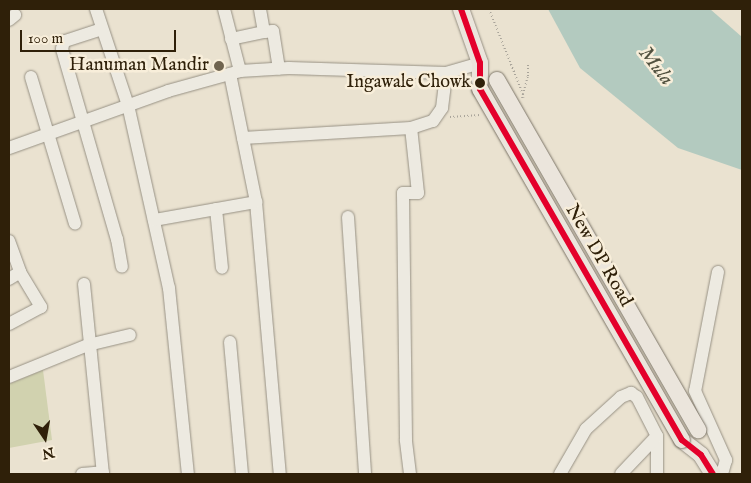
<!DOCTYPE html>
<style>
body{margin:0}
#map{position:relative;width:751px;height:483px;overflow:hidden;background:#eae2d0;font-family:"IM FELL English",serif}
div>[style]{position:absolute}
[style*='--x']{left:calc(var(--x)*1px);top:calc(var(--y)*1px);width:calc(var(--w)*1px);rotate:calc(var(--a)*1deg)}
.green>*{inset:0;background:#d1d2af}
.water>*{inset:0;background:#b3cabf}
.path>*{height:2px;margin-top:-1px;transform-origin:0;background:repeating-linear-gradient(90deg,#a9a49a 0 1px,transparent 0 3.5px)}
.roads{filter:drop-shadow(0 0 1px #979184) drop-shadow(0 0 1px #979184)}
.minor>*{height:12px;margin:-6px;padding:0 6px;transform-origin:6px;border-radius:6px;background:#edeae1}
.major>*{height:16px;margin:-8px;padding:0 8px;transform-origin:8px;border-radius:8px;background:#ebe5dc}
.bridges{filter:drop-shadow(0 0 1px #7d7669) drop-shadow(0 0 1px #7d7669)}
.major-bridge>*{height:16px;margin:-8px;padding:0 8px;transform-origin:8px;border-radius:8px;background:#ebe5dc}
.bus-1>*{height:6px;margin:-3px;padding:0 3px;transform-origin:3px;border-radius:3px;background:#e4002b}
.dots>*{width:14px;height:14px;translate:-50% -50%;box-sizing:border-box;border:2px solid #f8eeda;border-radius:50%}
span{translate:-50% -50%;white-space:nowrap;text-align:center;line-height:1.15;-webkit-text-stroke:5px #f8eeda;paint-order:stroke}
.bus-label{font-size:18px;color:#2f2009}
.right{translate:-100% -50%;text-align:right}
.poi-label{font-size:19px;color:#2f2009}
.street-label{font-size:19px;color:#2f2009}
.water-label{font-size:20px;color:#50503e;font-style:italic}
.frame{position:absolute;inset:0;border:10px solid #2f2009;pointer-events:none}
.north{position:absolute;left:20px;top:413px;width:50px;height:50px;-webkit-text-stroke:4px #f8eeda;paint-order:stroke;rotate:168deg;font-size:14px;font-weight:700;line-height:20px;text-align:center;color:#2f2009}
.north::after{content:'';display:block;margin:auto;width:18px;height:22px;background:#2f2009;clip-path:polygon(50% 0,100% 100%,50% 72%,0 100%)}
.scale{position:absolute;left:20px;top:30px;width:156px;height:22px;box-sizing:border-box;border:2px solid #2f2009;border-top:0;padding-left:6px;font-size:15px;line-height:18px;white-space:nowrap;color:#2f2009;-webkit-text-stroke:4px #f8eeda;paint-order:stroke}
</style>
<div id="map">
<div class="green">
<i style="clip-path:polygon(43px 370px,52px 440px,9px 448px,9px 384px)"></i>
</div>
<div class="water">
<i style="clip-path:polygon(548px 9px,710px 9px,742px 37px,742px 170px,678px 148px,580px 68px)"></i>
</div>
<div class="path">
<i style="--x:489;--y:9;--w:95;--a:68.3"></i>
<i style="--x:522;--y:98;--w:23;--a:-75"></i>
<i style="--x:528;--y:76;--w:14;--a:-90"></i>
<i style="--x:450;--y:117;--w:30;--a:-4"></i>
</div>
<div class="roads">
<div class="minor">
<i style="--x:96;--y:9;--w:101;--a:71.6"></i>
<i style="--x:128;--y:105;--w:188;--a:77.4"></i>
<i style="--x:169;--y:288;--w:187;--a:84.2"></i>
<i style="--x:224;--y:9;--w:64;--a:75.5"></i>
<i style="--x:9;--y:20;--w:8;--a:-40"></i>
<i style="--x:102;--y:29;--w:40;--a:162"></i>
<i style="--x:64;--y:41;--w:8;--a:104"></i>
<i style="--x:62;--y:49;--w:198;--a:73.9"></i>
<i style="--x:117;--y:239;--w:28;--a:80"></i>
<i style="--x:264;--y:32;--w:9;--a:-6"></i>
<i style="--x:273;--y:31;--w:38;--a:81"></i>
<i style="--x:231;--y:39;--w:34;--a:-12"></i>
<i style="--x:264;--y:32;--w:23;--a:-100"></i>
<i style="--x:230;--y:74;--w:131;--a:78.5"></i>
<i style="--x:256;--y:202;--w:273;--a:85"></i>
<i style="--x:31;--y:77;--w:153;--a:73.3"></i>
<i style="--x:243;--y:138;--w:168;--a:-3.4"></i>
<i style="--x:411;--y:128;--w:23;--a:-18"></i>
<i style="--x:433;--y:121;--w:16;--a:-55"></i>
<i style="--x:442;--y:108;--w:35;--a:-83"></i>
<i style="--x:9;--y:148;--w:169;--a:-19.7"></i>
<i style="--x:168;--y:91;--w:75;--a:-15.5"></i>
<i style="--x:240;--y:71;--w:49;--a:-3.5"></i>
<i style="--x:289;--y:68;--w:157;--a:1.8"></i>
<i style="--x:446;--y:73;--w:35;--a:-16"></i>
<i style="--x:216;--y:209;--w:59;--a:84.2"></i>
<i style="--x:348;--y:217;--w:258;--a:86.2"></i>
<i style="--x:154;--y:220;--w:104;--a:-10"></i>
<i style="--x:9;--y:241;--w:33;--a:70"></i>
<i style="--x:718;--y:272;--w:121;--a:100.9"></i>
<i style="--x:695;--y:391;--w:76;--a:65.8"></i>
<i style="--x:726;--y:460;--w:15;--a:106"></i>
<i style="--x:9;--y:279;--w:13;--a:-32"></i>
<i style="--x:20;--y:272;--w:41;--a:59"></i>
<i style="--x:41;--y:307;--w:36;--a:152"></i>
<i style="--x:84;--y:284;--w:191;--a:84.3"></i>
<i style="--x:230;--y:342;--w:133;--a:84.8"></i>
<i style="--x:9;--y:377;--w:85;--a:-22.1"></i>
<i style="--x:88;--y:345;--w:43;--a:-13.4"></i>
<i style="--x:657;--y:436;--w:38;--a:90"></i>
<i style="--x:82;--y:474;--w:21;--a:-5"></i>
<i style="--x:410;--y:474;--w:34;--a:-97"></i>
<i style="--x:406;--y:440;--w:247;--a:-90.7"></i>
<i style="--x:403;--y:193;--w:15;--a:0"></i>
<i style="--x:418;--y:193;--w:65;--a:-96.1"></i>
<i style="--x:560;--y:474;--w:52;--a:-60"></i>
<i style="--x:586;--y:429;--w:47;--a:-42.4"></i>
<i style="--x:621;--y:397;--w:11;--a:-22"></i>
<i style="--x:631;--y:393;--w:7;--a:34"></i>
<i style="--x:637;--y:397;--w:44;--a:62.9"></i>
<i style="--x:657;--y:436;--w:52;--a:133.5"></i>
</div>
<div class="major">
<i style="--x:461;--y:9;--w:57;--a:70.6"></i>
<i style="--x:480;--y:63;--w:26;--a:90"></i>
<i style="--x:682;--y:440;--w:24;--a:38"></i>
<i style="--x:701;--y:455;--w:22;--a:58"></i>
</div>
</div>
<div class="bridges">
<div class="major-bridge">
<i style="--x:497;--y:80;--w:404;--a:60.1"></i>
<i style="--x:480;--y:89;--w:405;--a:60.1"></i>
</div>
</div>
<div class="bus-1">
<i style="--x:461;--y:9;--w:57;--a:70.6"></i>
<i style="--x:480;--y:63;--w:26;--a:90"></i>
<i style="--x:480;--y:89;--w:405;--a:60.1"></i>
<i style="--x:682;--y:440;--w:24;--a:38"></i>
<i style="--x:701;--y:455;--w:22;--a:58"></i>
</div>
<div class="dots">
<i style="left:219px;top:66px;background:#70644f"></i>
<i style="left:480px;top:83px;background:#2f2009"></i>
</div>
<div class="bus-label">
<span class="right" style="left:471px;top:83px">Ingawale Chowk</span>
</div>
<div class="poi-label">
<span class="right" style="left:209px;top:66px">Hanuman Mandir</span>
</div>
<div class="street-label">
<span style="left:598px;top:256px;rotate:60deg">New DP Road</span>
</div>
<div class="water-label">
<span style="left:656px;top:66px;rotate:52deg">Mula</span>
</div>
<div class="frame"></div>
<div class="north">N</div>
<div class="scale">100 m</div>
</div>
